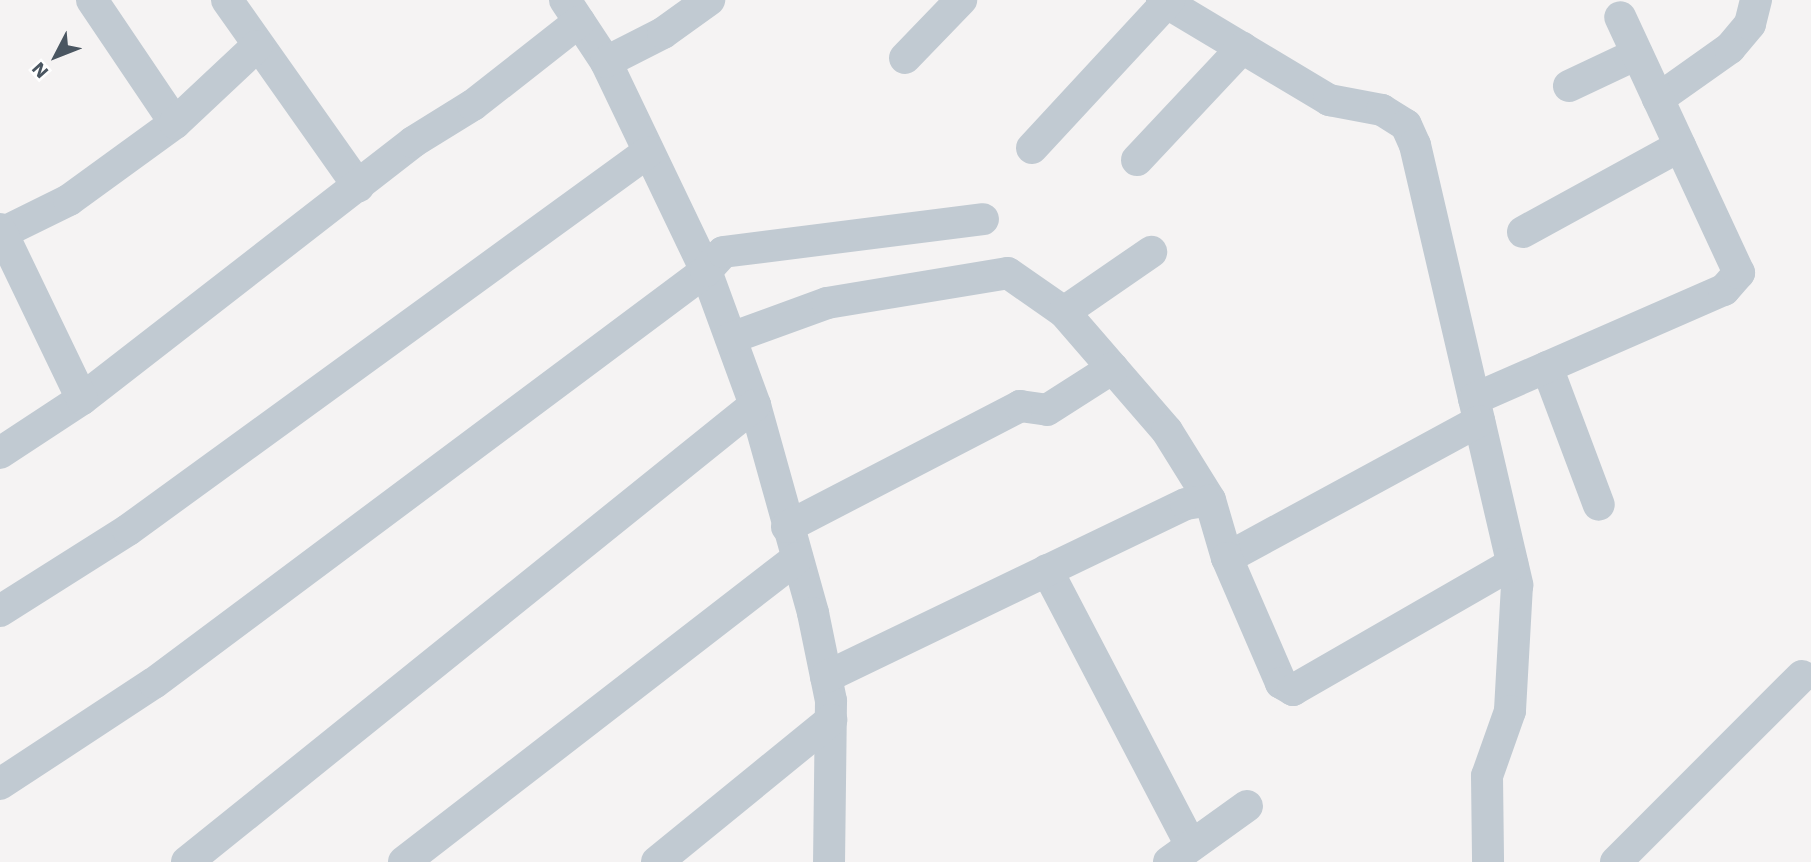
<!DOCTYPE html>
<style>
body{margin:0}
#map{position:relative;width:1811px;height:862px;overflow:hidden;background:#f5f3f3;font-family:"Work Sans",sans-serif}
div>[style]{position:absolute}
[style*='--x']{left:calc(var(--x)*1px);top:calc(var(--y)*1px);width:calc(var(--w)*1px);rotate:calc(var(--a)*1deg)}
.street>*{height:32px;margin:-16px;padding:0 16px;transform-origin:16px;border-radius:16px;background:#c1cad2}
span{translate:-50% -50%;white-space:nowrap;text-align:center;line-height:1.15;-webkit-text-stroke:7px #fff;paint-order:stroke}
.north{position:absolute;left:21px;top:21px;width:70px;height:70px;-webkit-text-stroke:5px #fff;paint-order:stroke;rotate:228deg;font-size:19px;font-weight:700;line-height:28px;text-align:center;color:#4a5661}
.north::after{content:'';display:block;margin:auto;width:24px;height:32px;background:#4a5661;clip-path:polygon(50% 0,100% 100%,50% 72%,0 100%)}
</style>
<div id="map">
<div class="street">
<i style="--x:92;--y:0;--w:148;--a:56"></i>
<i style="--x:227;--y:0;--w:228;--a:54.8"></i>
<i style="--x:565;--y:0;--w:74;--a:56.5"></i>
<i style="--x:606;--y:62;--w:232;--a:64.4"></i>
<i style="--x:706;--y:271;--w:143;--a:69.9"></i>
<i style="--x:755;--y:405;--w:216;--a:74.4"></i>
<i style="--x:813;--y:613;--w:90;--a:78.4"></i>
<i style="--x:831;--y:701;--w:161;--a:90.7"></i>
<i style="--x:1162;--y:0;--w:195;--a:30.9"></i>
<i style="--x:1329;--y:100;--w:54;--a:10.7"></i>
<i style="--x:1382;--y:110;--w:28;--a:32"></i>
<i style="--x:1406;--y:125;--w:22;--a:66"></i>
<i style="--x:1415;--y:145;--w:452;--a:76.9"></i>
<i style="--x:1517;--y:585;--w:126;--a:93.2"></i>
<i style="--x:1510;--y:711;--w:69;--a:109.5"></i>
<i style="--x:1487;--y:776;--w:86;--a:89.3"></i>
<i style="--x:905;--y:58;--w:81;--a:-46"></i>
<i style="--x:606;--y:62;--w:64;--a:-27"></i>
<i style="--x:663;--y:33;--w:57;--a:-35.7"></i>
<i style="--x:1569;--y:86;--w:75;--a:-25.2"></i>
<i style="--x:1658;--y:99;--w:88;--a:-35.3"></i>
<i style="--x:1730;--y:48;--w:31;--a:-50"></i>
<i style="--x:1750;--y:24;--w:25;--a:-76"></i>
<i style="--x:1032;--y:148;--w:202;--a:-47.2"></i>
<i style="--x:1137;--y:160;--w:154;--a:-46.8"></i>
<i style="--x:0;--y:229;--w:4;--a:63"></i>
<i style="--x:2;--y:233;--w:75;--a:-26.2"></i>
<i style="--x:69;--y:200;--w:131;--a:-36"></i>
<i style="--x:175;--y:123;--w:112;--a:-43.2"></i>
<i style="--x:1523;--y:232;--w:179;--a:-28.7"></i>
<i style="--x:1064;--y:312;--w:106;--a:-34.6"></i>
<i style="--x:731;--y:338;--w:102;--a:-20"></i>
<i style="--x:827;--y:303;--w:183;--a:-9.4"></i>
<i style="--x:1008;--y:273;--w:68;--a:34.9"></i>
<i style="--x:1064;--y:312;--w:157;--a:49.1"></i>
<i style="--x:1167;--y:431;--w:81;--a:58.1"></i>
<i style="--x:1547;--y:367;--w:147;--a:69.4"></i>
<i style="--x:82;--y:399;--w:419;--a:-37.8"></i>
<i style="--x:413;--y:142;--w:70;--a:-31.7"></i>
<i style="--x:473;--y:105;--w:135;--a:-38.1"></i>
<i style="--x:1474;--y:399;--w:273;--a:-23.6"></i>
<i style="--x:1724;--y:290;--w:23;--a:-49"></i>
<i style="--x:1739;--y:273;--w:282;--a:-114.9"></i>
<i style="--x:0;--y:453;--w:98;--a:-33.4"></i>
<i style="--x:82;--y:399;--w:184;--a:-115.7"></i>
<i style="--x:787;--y:527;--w:263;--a:-27.4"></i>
<i style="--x:1020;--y:406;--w:27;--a:8"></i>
<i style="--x:1047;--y:410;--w:78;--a:-32.5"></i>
<i style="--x:1227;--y:558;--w:287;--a:-28.5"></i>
<i style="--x:1047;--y:570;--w:311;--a:62.4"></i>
<i style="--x:0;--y:611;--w:151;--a:-32.3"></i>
<i style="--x:128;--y:530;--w:643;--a:-36.01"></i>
<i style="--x:826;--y:677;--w:399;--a:-25.7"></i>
<i style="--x:1186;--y:504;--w:24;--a:-9"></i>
<i style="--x:1210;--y:500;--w:60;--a:73.7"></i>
<i style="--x:1227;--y:558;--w:136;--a:66.6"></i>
<i style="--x:1281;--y:683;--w:14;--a:30"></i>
<i style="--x:1293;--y:690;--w:253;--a:-29.9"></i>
<i style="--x:0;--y:784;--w:184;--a:-33.3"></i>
<i style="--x:154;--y:683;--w:689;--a:-36.74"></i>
<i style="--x:706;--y:271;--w:25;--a:-48"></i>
<i style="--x:723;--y:252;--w:262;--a:-7.2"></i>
<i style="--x:187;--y:862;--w:729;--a:-38.82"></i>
<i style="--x:404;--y:862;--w:497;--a:-37.7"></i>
<i style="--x:657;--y:862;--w:225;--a:-39.2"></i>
<i style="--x:1169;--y:862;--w:96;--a:-35.7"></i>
<i style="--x:1616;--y:862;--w:263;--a:-45"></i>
</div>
<div class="north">N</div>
</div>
